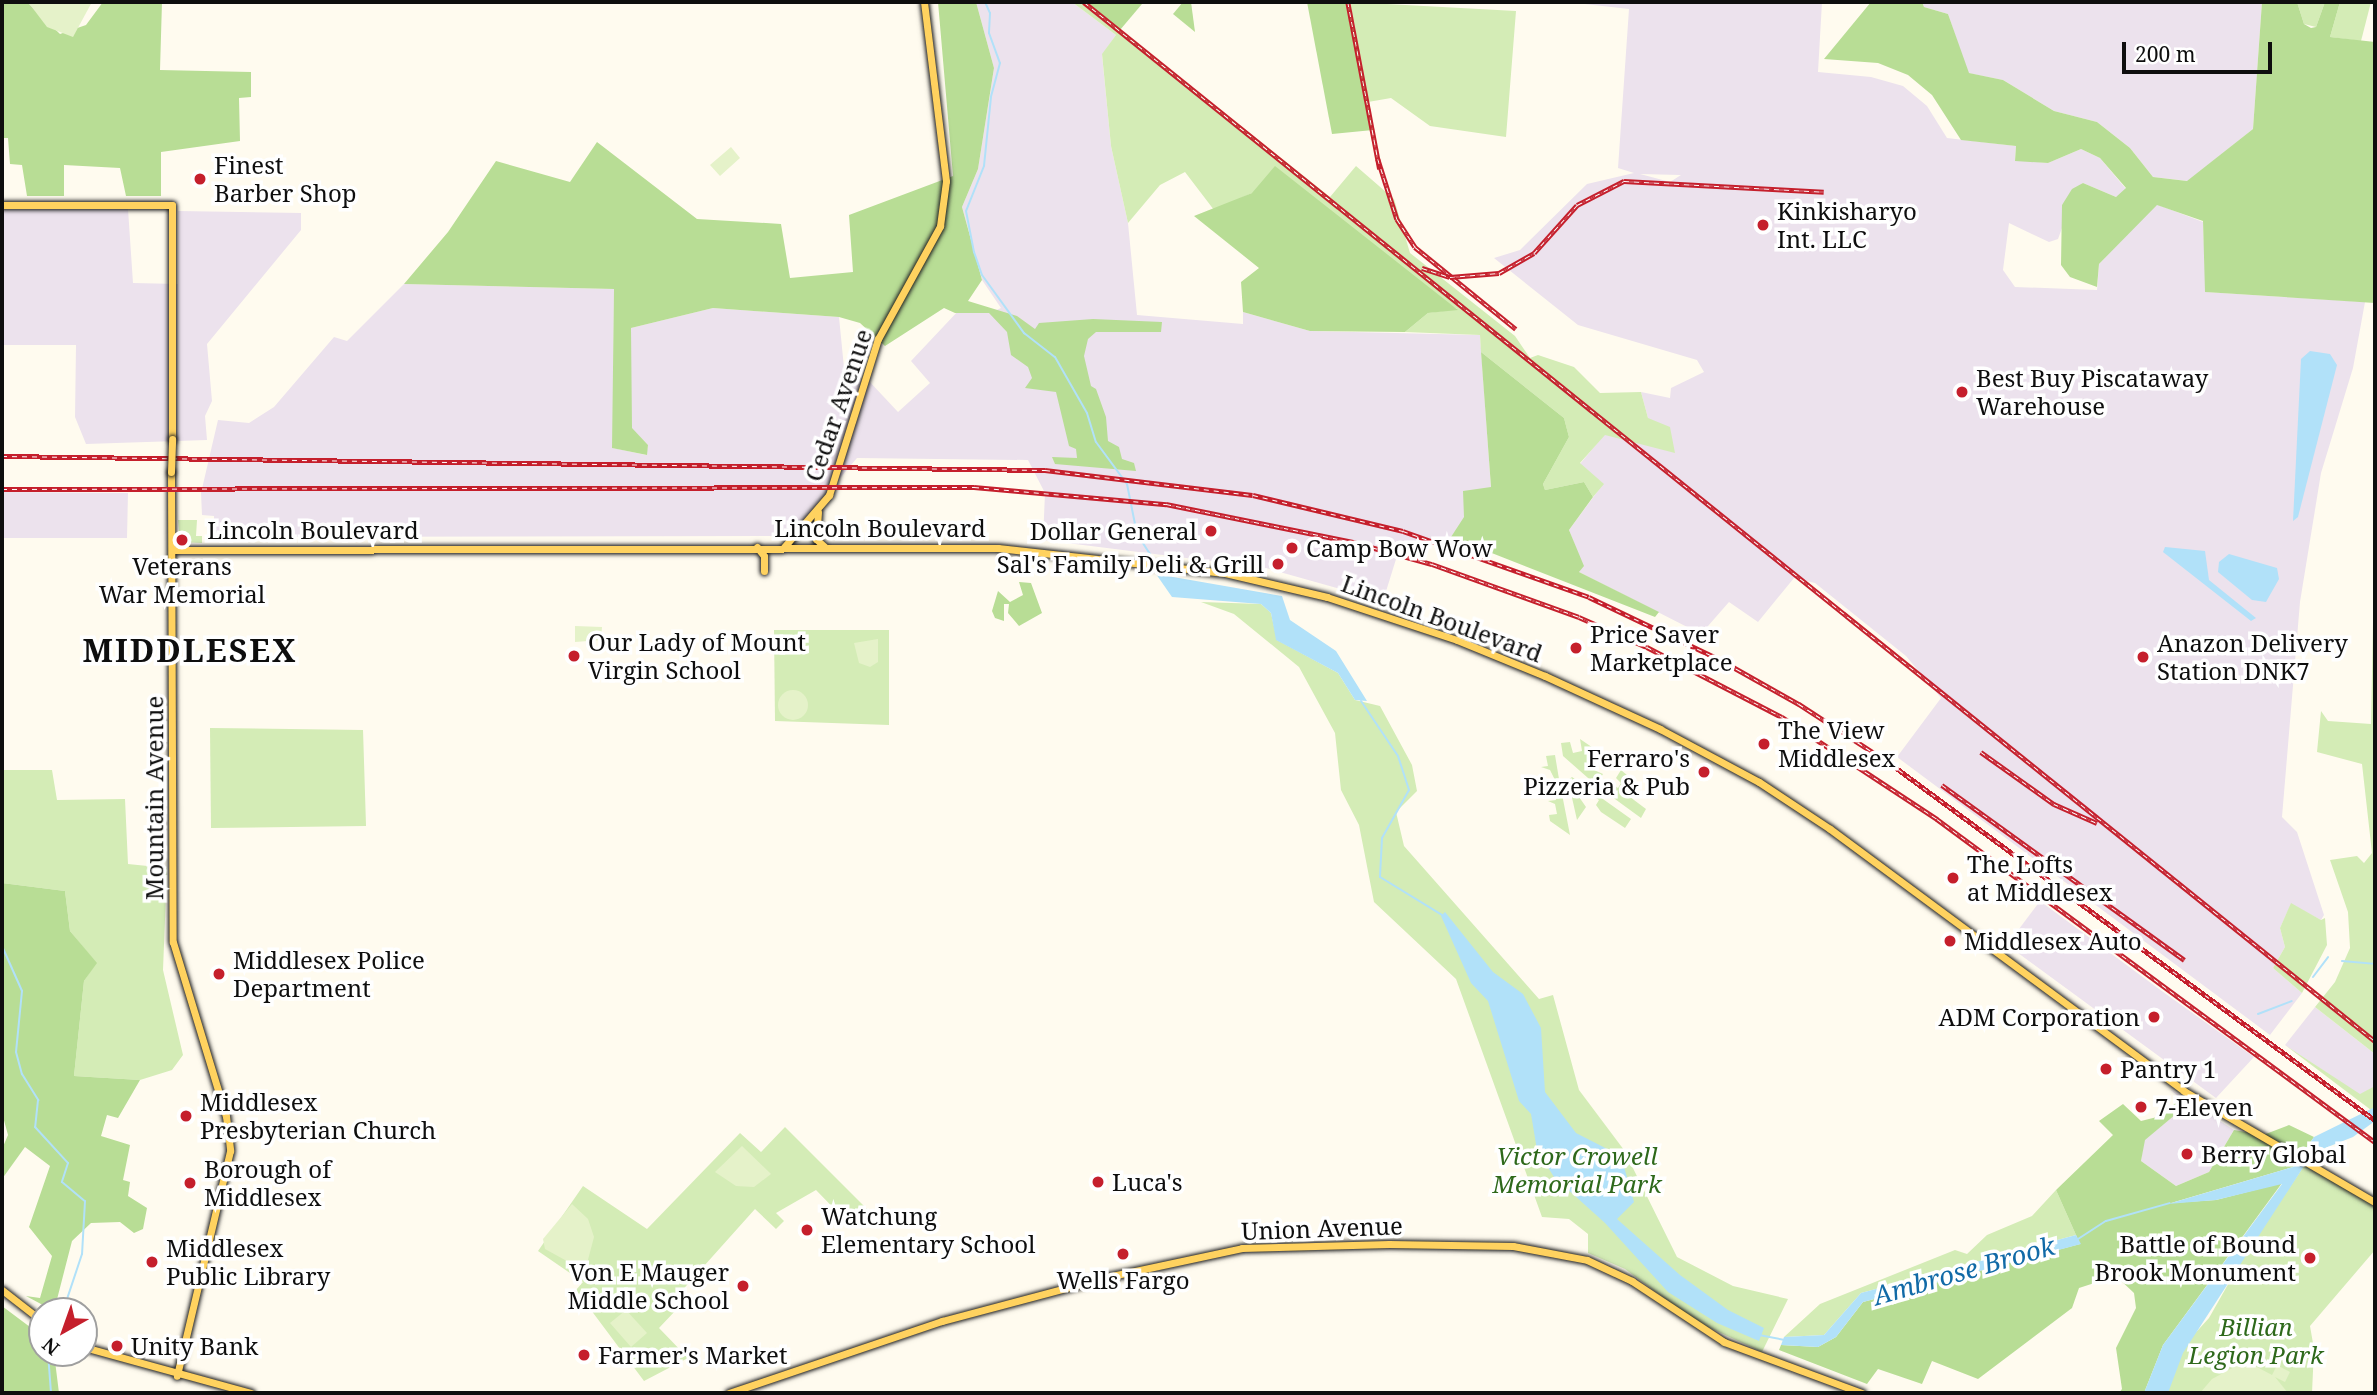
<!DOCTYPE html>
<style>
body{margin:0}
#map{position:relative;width:2377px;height:1395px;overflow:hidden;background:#fffbef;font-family:"Noto Serif",serif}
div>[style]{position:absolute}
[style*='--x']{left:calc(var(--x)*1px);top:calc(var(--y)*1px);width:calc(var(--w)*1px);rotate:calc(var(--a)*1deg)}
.industrial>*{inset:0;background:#ece2ed}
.green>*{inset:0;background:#d4ecb6}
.forest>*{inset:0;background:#b8dd95}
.pitch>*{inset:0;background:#e5f2c9}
.round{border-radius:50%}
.water>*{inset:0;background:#b1e1f9}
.stream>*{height:2px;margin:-1px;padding:0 1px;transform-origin:1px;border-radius:1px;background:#b1e1f9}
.roads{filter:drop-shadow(0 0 2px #1f1f1f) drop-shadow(0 0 2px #1f1f1f)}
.major>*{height:7px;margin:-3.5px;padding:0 3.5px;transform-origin:3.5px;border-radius:3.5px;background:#ffd25f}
.rail>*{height:4.5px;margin-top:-2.25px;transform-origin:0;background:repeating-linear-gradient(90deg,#fff 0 5px,#c51f2c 0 10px);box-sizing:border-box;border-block:2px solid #c51f2c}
.bridges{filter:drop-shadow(0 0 2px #1f1f1f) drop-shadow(0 0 2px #1f1f1f)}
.major-bridge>*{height:7px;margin:-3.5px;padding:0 3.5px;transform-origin:3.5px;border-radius:3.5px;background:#ffd25f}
.dots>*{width:19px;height:19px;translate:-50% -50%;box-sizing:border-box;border:4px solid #fff;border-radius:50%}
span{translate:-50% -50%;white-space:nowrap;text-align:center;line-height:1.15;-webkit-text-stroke:7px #fff;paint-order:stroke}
.poi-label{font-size:24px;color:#0e0e0e}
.left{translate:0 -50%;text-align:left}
.right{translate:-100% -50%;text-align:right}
.street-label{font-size:24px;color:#0e0e0e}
.park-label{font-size:24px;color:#2e691b;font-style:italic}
.water-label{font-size:26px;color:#116aa7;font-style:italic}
.district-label{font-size:32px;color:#0e0e0e;font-weight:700;letter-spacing:2px}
.frame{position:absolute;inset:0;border:4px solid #0e0e0e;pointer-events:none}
.north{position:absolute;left:28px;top:1297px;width:70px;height:70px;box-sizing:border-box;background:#fff;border:2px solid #9f9f9f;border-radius:50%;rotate:220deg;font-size:19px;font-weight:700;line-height:28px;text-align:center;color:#0e0e0e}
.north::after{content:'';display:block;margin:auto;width:24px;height:32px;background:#c51f2c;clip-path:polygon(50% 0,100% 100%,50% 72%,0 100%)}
.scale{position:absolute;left:2122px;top:42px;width:150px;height:32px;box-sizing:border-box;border:4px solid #0e0e0e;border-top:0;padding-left:9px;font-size:21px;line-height:24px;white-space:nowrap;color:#0e0e0e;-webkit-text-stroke:5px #fff;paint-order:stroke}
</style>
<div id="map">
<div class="industrial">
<i style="clip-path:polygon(976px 2px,1072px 2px,1116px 35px,1102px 55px,1111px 146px,1128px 223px,1137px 315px,1243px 324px,1243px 312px,1310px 331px,1480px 335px,1491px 488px,1451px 537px,1397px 556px,1383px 601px,1266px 568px,1043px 540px,1045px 493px,1028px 460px,857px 458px,791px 536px,214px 537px,214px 516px,202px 515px,201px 493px,218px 420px,249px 423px,274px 407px,334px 337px,347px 341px,404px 284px,614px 289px,613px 448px,646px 455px,648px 445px,631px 428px,631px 328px,713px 308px,839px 317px,845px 378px,868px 380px,898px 412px,930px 383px,911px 361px,960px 309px,992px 312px,1001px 308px,982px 280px,962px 207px,978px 169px,994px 68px)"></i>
<i style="clip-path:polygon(evenodd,1567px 2px,1822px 2px,1818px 72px,1871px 77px,1903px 86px,1927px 106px,1947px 138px,2016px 146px,2015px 160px,2048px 163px,2081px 149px,2100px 158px,2126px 189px,2123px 194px,2116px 197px,2083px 183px,2062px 205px,2062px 228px,2058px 239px,2049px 242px,2009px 223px,2003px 270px,2015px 287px,2097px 290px,2099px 264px,2156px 204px,2203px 222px,2206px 292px,2365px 302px,2353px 368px,2321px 473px,2300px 602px,2282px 817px,2297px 832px,2324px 915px,2321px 920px,2291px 904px,2280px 928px,2285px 947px,2273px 968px,2302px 993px,2270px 1035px,1897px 757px,1941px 698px,1906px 656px,1815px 583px,1794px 578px,1758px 622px,1729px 602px,1701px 634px,1579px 572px,1583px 566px,1569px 530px,1603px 484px,1580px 464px,1604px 435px,1648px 418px,1641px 392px,1670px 398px,1671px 388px,1704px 372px,1697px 360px,1578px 325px,1494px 258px,1520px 250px,1587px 184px,1634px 173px,1618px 168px,1629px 9px,1567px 2px,1640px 174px,1680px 175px,1681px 175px,1670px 182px,1640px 174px)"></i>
<i style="clip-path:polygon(1922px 2px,2262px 2px,2253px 129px,2188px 181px,2153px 177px,2130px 148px,2097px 122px,2054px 111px,2003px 80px,1968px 73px,1948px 14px,1924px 7px)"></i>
<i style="clip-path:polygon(128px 209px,133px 283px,178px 284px,178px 211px,301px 213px,301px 230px,207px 344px,212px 401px,205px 416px,207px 440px,86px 444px,75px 417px,76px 345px,2px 345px,2px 210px)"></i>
<i style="clip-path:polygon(2px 492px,128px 493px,127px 538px,2px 538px)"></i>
<i style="clip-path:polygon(2040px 901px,2159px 989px,2254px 1057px,2216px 1098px,2007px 945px)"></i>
<i style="clip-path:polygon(2315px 1007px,2375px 1054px,2375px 1086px,2360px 1095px,2285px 1045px)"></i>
<i style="clip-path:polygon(2170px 1089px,2234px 1130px,2209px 1172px,2176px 1186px,2141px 1161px,2144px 1140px,2187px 1105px)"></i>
</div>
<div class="green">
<i style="clip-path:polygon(1072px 2px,1085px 2px,1330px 197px,1356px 166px,1394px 199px,1410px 253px,1515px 336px,1530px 358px,1538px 355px,1574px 367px,1600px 393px,1641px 392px,1648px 418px,1670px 427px,1675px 453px,1605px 435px,1580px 463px,1604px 484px,1593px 497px,1584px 482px,1545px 490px,1543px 484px,1569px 437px,1564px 418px,1481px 352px,1480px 335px,1405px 332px,1428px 313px,1457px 309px,1252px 193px,1214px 210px,1185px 172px,1160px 185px,1128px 223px,1111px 146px,1102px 54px,1116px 35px)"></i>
<i style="clip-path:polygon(1350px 2px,1516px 11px,1506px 137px,1430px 126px,1391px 98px,1368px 102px)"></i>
<i style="clip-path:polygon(2297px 2px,2325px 2px,2316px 27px,2304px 24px)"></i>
<i style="clip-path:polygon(2340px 2px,2371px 2px,2361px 41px,2330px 37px)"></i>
<i style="clip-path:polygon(2375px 518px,2375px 1054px,2315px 1007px,2335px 982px,2350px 948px,2348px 912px,2330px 860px,2357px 856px,2364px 863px,2372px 853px,2362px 764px,2317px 752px,2321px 711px,2328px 721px,2371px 724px)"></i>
<i style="clip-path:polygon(178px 520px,197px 520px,196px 536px,202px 536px,202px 543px,180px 542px)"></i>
<i style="clip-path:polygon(1201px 602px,1261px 604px,1271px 613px,1277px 640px,1338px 673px,1355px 700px,1380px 706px,1412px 765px,1417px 791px,1396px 812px,1404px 846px,1539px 999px,1553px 995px,1579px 1090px,1624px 1150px,1677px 1257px,1733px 1286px,1788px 1299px,1762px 1352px,1695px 1321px,1625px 1269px,1588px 1253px,1588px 1234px,1569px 1219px,1542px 1217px,1456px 979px,1374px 902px,1359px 825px,1341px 790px,1335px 733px,1299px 667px,1234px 614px)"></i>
<i style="clip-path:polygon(774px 630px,889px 630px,889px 725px,775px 721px)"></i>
<i style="clip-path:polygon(210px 728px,363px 730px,366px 826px,211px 828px)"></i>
<i style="clip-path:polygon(1580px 739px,1605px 756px,1594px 770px,1603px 774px,1596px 785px,1563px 756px,1561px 743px,1570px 742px,1573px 753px,1582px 751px)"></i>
<i style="clip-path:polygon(1555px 755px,1559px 779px,1555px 780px,1550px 770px,1541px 767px,1548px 766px,1546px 756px)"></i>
<i style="clip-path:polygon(2px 770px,52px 770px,57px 800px,125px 799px,128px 864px,167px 868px,163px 970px,183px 1055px,172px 1070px,140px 1080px,74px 1076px,84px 981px,96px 963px,70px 931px,65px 891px,2px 883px)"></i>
<i style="clip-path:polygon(1621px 770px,1634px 781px,1626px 794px,1646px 809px,1641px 818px,1604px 791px,1609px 782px,1618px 788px,1621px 783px,1616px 778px)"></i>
<i style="clip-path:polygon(1572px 777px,1631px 819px,1625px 828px,1601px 812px,1596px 805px,1599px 800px,1584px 790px,1577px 794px,1586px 807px,1577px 820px,1568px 780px)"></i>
<i style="clip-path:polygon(1561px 789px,1570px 835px,1550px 821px,1549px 815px,1557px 814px,1555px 804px,1548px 801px,1556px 800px,1555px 791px)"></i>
<i style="clip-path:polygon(2291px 903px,2321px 920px,2325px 918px,2327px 945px,2302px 993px,2273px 968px,2285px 947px,2280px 928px)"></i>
<i style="clip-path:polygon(2285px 1045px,2360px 1094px,2375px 1086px,2375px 1107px,2371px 1110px)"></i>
<i style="clip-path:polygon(785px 1127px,867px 1209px,851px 1226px,816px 1190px,776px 1213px,784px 1221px,776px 1229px,755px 1209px,670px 1304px,676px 1310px,659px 1328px,688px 1358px,644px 1381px,576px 1290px,583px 1282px,538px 1251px,583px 1186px,647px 1229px,740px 1133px,761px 1152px)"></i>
<i style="clip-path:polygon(2306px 1163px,2375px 1202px,2375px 1250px,2310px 1326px,2314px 1349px,2312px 1393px,2162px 1393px,2189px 1340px,2209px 1318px,2248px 1249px)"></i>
<i style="clip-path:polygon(2056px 1190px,2076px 1235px,1861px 1293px,1824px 1335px,1784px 1337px,1820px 1304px,1955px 1250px,1967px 1254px,1987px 1235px,2032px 1216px)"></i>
</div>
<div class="forest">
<i style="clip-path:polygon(2px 2px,27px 2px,60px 34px,86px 25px,103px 2px,162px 2px,160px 70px,251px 72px,251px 97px,239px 98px,240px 141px,161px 152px,161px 196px,126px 196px,120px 168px,64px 165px,64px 196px,27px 196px,22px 165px,10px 164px,8px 138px,2px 138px)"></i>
<i style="clip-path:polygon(938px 2px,976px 2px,994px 68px,978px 169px,962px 207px,982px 280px,968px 301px,1017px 316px,1035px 329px,1039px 323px,1093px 319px,1162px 322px,1161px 332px,1096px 332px,1088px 339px,1084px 356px,1091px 386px,1096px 389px,1106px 417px,1108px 441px,1119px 447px,1122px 459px,1134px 463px,1136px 471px,1055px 464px,1052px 457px,1077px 458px,1076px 449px,1069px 446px,1056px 392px,1025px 388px,1032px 378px,1028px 367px,1011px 355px,1007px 332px,989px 313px,955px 313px,944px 308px,885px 346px,860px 323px,839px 317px,713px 308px,631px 328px,632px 428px,648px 445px,647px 455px,612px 448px,614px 289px,404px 284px,448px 232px,496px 161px,570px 182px,597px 142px,697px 219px,781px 224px,790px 278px,853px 272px,849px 215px,953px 176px)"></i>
<i style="clip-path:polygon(1085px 2px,1140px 2px,1142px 4px,1120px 30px)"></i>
<i style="clip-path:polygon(1183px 2px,1191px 2px,1195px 32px,1173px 14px)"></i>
<i style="clip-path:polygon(1307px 2px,1350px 2px,1373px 130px,1332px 134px)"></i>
<i style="clip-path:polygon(1871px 2px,1922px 2px,1924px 7px,1948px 14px,1969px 73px,2003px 80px,2054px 111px,2097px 122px,2130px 148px,2153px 177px,2187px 181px,2253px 129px,2262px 2px,2297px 2px,2304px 24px,2311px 28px,2316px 27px,2325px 2px,2340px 2px,2330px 37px,2375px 42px,2375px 303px,2205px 292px,2203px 221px,2157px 205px,2099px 264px,2097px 287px,2070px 277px,2061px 265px,2062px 205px,2072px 189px,2083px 183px,2116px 197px,2126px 188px,2100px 158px,2081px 149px,2048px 163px,2015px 161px,2016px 146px,1961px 140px,1932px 95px,1908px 75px,1878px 63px,1824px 59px)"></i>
<i style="clip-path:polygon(1275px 166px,1458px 310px,1428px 313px,1405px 332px,1310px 331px,1243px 312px,1241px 282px,1259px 268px,1194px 216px,1252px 193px)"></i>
<i style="clip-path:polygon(1481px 352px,1564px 418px,1569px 437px,1543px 484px,1545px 490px,1584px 482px,1593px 497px,1569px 530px,1584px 566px,1579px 572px,1659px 612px,1655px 617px,1451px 537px,1464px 517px,1463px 491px,1491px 487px)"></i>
<i style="clip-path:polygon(1019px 582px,1031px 583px,1042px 613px,1019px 626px,1008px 613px,1009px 604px,1004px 604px,1004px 621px,995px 618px,992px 611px,998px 591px,1010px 602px,1023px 595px)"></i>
<i style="clip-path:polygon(2px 883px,65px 891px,70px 931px,97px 963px,84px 981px,74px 1076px,140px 1080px,118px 1118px,107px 1115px,101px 1136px,130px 1145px,123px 1180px,130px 1182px,128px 1196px,147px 1208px,143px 1229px,134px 1233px,120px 1222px,91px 1223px,72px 1241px,54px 1311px,26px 1296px,40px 1298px,52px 1256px,29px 1227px,50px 1166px,25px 1147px,2px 1179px,2px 1149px,8px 1135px,2px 1113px)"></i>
<i style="clip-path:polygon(2181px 1098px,2188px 1104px,2145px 1140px,2141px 1161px,2176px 1186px,2209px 1172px,2234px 1130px,2263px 1135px,2289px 1125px,2314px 1137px,2293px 1167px,2171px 1203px,2216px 1200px,2282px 1183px,2163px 1345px,2144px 1393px,2119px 1393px,2122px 1389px,2116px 1348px,2136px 1308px,2134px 1293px,2116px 1276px,2079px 1288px,2072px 1308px,1978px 1379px,1932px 1361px,1922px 1384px,1878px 1369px,1867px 1384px,1779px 1350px,1781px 1345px,1818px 1347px,1836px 1337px,1863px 1302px,2080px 1244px,2056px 1190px,2113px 1135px,2099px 1121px,2123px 1104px,2141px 1121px,2161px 1116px)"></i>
<i style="clip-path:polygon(2px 1306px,42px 1336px,42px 1353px,54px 1353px,59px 1393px,2px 1393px)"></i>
</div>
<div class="pitch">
<i style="clip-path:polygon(28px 2px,92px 2px,73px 37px,47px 27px)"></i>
<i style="clip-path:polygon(731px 147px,740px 158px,720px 176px,710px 165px)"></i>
<i style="clip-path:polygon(575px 626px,602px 627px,601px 640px,575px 642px)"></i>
<i style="clip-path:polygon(878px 639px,878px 662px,870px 667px,859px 663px,854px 643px)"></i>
<i class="round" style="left:778px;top:690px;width:30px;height:30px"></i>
<i style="clip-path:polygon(742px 1146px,771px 1174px,754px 1187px,736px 1186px,715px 1172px)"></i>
<i style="clip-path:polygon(572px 1204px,588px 1219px,594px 1237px,585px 1271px,545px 1249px,543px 1239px)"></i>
<i style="clip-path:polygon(626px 1310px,647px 1333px,631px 1347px,610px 1323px)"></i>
<i style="clip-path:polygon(2238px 1365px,2255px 1366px,2272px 1375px,2277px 1365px,2290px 1372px,2285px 1382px,2275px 1377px,2288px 1393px,2200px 1393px,2212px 1379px)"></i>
</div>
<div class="water">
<i style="clip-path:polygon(2310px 351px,2330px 354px,2337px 365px,2298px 517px,2293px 521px,2301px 359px)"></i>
<i style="clip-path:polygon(2165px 547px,2205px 551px,2209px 580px,2256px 618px,2251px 621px,2163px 552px)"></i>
<i style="clip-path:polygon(2229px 554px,2277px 568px,2279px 579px,2266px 602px,2252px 600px,2218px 572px,2219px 562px)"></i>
<i style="clip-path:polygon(1156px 574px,1282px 596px,1290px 620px,1336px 651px,1367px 701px,1355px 700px,1338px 673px,1276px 640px,1271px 613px,1261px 604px,1172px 597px)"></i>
<i style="clip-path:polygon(1445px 912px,1493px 972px,1523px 994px,1541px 1028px,1545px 1092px,1576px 1133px,1621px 1156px,1634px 1202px,1617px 1219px,1680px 1275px,1728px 1310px,1764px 1328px,1759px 1341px,1717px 1323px,1668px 1292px,1605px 1223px,1554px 1177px,1537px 1150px,1531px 1114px,1519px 1101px,1488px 1001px,1471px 983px,1441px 916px)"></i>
<i style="clip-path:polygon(2375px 1107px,2375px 1121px,2353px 1137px,2320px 1150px,2306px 1163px,2183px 1353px,2168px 1393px,2144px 1393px,2163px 1345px,2282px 1184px,2216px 1200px,2168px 1204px,2293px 1167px,2314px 1137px)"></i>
<i style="clip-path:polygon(2076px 1235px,2081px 1244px,1863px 1302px,1836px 1337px,1818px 1347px,1781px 1345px,1784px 1337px,1824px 1335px,1861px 1293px)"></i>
</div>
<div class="stream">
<i style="--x:985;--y:2;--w:12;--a:66"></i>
<i style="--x:990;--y:13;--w:20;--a:93"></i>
<i style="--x:989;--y:33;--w:32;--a:70"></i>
<i style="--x:1000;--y:63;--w:35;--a:105"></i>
<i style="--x:991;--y:97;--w:69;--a:95.8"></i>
<i style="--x:984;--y:166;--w:48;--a:111.8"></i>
<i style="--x:966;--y:211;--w:42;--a:79"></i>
<i style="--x:974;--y:252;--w:24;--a:71"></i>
<i style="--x:982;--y:275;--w:72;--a:54.1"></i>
<i style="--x:1024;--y:333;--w:39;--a:38"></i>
<i style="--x:1055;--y:357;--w:64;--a:60.3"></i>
<i style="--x:1087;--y:413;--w:30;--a:73"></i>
<i style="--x:1096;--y:442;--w:52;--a:53.6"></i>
<i style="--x:1127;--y:484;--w:51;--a:78.7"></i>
<i style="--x:1137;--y:534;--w:35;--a:57"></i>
<i style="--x:1361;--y:701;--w:66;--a:56.1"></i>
<i style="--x:1398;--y:756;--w:36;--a:72"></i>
<i style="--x:1409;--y:790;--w:55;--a:119.4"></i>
<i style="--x:1382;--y:838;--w:39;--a:93"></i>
<i style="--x:1380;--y:877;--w:73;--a:31.5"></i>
<i style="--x:2;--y:946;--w:49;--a:66"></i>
<i style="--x:22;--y:991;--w:61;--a:95.6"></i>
<i style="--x:16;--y:1052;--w:23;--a:75"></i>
<i style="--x:22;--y:1074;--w:31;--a:58"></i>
<i style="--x:38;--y:1100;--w:27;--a:96"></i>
<i style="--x:35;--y:1127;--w:49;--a:47.5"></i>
<i style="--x:68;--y:1163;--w:20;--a:108"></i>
<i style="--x:62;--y:1182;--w:30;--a:40"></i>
<i style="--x:85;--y:1201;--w:53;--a:93.2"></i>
<i style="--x:82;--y:1254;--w:60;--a:108.4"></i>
<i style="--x:2342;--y:961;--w:33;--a:5"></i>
<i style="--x:2313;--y:977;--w:25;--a:-53"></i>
<i style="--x:2258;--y:1014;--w:36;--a:-21"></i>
<i style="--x:2078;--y:1239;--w:33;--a:-33"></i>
<i style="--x:2106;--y:1221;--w:66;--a:-15.7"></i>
<i style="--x:1759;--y:1335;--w:26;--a:11"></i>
<i style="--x:48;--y:1353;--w:40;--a:85.7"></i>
</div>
<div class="roads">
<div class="major">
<i style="--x:2;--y:205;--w:170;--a:0"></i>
<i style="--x:172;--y:205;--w:234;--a:90"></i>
<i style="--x:171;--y:472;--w:470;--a:89.8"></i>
<i style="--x:173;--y:942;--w:182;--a:73.1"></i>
<i style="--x:226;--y:1116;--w:35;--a:83"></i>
<i style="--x:230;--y:1151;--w:231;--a:103.3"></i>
<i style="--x:818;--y:512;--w:27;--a:94"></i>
<i style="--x:816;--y:539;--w:12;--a:42"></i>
<i style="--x:757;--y:547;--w:11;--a:52"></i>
<i style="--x:764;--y:556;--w:15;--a:90"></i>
<i style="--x:784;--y:547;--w:69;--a:-49.1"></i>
<i style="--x:829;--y:495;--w:164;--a:-72.6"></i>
<i style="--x:878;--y:339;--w:129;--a:-61.2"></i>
<i style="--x:940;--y:226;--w:45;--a:-82.4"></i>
<i style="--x:946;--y:181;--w:180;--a:-97"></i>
<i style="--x:173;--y:550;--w:825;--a:-0.14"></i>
<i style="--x:998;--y:548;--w:228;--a:6.3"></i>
<i style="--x:1225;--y:573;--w:105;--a:13.2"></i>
<i style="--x:1327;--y:597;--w:137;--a:18.3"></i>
<i style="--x:1457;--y:640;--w:95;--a:22.2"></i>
<i style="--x:1545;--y:676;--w:127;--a:24.7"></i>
<i style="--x:1660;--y:729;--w:112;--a:28.2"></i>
<i style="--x:1759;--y:782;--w:85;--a:33.5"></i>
<i style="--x:1830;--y:829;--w:440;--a:36.5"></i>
<i style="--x:2184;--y:1091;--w:221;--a:30.2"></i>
<i style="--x:2;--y:1290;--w:51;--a:37.8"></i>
<i style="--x:84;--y:1347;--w:173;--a:15.4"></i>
<i style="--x:729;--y:1393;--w:225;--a:-18.7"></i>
<i style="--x:942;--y:1321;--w:171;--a:-14.9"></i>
<i style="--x:1107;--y:1277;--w:138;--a:-12.1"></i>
<i style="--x:1242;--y:1248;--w:147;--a:-1.6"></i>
<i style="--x:1389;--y:1244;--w:124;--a:0.9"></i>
<i style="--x:1513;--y:1246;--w:75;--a:10.7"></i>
<i style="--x:1587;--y:1260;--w:50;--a:25"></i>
<i style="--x:1632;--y:1281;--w:110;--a:33.5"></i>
<i style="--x:1724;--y:1342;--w:147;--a:20.3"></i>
</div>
</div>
<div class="rail">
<i style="--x:1084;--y:2;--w:1657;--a:38.83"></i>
<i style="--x:1348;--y:2;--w:170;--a:79.2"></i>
<i style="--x:1378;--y:159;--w:63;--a:72.4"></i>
<i style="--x:1397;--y:219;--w:33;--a:57"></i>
<i style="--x:1415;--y:247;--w:130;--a:39.1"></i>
<i style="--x:1422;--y:268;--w:29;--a:18"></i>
<i style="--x:1450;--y:277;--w:49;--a:-4.7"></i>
<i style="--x:1499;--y:273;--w:40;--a:-29.7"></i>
<i style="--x:1534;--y:253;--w:64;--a:-48.1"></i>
<i style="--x:1577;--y:205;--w:53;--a:-27.1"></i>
<i style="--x:1624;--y:181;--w:200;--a:3.1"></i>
<i style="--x:2;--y:456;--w:1043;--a:0.77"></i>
<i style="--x:1045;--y:470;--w:209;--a:6.9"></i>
<i style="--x:1253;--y:495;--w:154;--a:13.5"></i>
<i style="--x:1403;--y:531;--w:197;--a:19.5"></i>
<i style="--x:1589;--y:597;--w:144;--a:25.5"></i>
<i style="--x:1719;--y:659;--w:92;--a:29.4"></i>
<i style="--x:1799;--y:704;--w:110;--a:33.1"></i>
<i style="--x:1891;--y:764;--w:601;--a:36.34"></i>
<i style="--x:2;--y:489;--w:972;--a:-0.12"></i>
<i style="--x:974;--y:487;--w:193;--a:5.1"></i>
<i style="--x:1166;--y:504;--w:191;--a:11.5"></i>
<i style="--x:1353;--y:542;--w:82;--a:15.6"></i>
<i style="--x:1432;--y:564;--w:156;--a:19.8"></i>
<i style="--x:1579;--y:617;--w:74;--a:23.8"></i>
<i style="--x:1647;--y:647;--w:152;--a:27.4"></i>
<i style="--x:1782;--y:717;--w:186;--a:33.3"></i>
<i style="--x:1937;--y:819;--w:544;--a:36.41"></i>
<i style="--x:1981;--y:752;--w:90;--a:35.5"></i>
<i style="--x:2054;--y:804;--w:47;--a:23.8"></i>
<i style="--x:1942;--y:785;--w:299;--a:35.8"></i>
</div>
<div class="bridges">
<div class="major-bridge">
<i style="--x:171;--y:472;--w:33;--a:-88"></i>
</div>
</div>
<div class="dots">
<i style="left:200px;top:179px;background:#c51f2c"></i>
<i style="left:1763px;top:225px;background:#c51f2c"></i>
<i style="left:1962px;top:392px;background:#c51f2c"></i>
<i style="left:1211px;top:531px;background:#c51f2c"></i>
<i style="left:182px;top:540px;background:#c51f2c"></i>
<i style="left:1292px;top:548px;background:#c51f2c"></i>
<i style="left:1278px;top:564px;background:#c51f2c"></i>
<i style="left:1576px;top:648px;background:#c51f2c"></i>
<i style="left:574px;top:656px;background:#c51f2c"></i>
<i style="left:2143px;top:657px;background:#c51f2c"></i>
<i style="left:1764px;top:744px;background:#c51f2c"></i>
<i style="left:1704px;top:772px;background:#c51f2c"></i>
<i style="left:1953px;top:878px;background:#c51f2c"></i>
<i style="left:1950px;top:941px;background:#c51f2c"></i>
<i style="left:219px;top:974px;background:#c51f2c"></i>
<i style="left:2154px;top:1017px;background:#c51f2c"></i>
<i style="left:2106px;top:1069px;background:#c51f2c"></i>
<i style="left:2141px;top:1107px;background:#c51f2c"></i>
<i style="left:186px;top:1116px;background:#c51f2c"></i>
<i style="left:2187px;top:1154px;background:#c51f2c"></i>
<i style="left:1098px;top:1182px;background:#c51f2c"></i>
<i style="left:190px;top:1183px;background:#c51f2c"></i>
<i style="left:807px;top:1230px;background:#c51f2c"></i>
<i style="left:1123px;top:1254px;background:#c51f2c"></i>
<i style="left:2310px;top:1258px;background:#c51f2c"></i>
<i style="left:152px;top:1262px;background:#c51f2c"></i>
<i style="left:743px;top:1286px;background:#c51f2c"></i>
<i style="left:117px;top:1346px;background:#c51f2c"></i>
<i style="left:584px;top:1355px;background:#c51f2c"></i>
</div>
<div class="poi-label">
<span class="left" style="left:214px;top:179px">Finest<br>Barber Shop</span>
<span class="left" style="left:1777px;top:225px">Kinkisharyo<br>Int. LLC</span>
<span class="left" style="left:1976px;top:392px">Best Buy Piscataway<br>Warehouse</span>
<span class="right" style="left:1197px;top:531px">Dollar General</span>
<span class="left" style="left:1306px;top:548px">Camp Bow Wow</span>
<span class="right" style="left:1264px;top:564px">Sal's Family Deli &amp; Grill</span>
<span style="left:182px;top:580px">Veterans<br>War Memorial</span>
<span class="left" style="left:1590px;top:648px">Price Saver<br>Marketplace</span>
<span class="left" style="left:588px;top:656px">Our Lady of Mount<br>Virgin School</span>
<span class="left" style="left:2157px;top:657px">Anazon Delivery<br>Station DNK7</span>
<span class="left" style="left:1778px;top:744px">The View<br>Middlesex</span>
<span class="right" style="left:1690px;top:772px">Ferraro's<br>Pizzeria &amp; Pub</span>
<span class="left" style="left:1967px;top:878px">The Lofts<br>at Middlesex</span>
<span class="left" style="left:1964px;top:941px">Middlesex Auto</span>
<span class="left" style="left:233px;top:974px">Middlesex Police<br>Department</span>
<span class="right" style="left:2140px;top:1017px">ADM Corporation</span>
<span class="left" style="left:2120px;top:1069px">Pantry 1</span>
<span class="left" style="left:200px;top:1116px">Middlesex<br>Presbyterian Church</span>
<span class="left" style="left:2155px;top:1107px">7-Eleven</span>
<span class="left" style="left:2201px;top:1154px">Berry Global</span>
<span class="left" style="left:204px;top:1183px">Borough of<br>Middlesex</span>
<span class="left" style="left:1112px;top:1182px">Luca's</span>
<span class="left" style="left:821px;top:1230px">Watchung<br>Elementary School</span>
<span class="right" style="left:2296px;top:1258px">Battle of Bound<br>Brook Monument</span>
<span class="left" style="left:166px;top:1262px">Middlesex<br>Public Library</span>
<span class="right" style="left:729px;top:1286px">Von E Mauger<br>Middle School</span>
<span style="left:1123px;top:1280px">Wells Fargo</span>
<span class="left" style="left:131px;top:1346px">Unity Bank</span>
<span class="left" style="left:598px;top:1355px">Farmer's Market</span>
</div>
<div class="street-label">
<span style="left:838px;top:405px;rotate:-71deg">Cedar Avenue</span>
<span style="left:880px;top:528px">Lincoln Boulevard</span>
<span style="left:313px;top:530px">Lincoln Boulevard</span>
<span style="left:1442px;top:618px;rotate:20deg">Lincoln Boulevard</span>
<span style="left:154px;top:798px;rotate:-90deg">Mountain Avenue</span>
<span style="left:1322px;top:1228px;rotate:-2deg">Union Avenue</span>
</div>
<div class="park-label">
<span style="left:1577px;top:1170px">Victor Crowell<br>Memorial Park</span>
<span style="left:2256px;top:1341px">Billian<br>Legion Park</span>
</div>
<div class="water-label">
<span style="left:1964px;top:1271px;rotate:-16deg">Ambrose Brook</span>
</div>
<div class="district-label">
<span style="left:190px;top:650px">MIDDLESEX</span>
</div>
<div class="frame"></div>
<div class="north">N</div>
<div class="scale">200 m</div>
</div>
